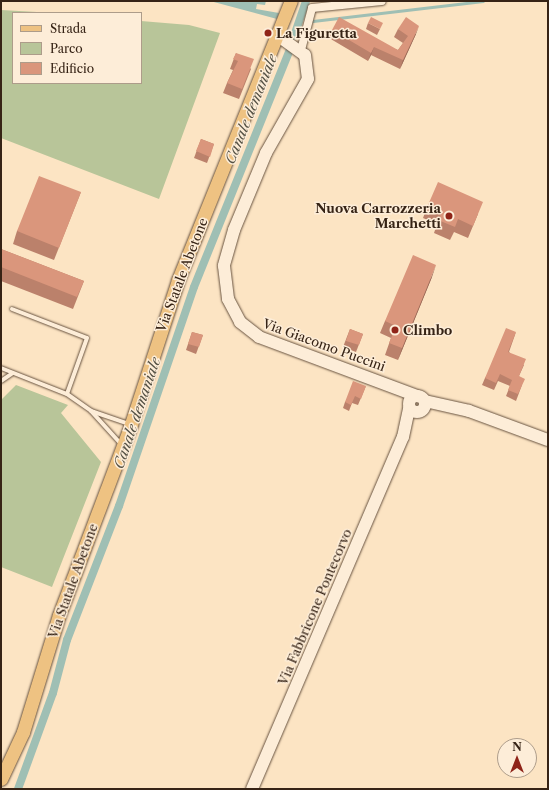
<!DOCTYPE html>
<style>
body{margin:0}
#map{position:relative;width:549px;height:790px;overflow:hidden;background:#fce4c3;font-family:"Libre Caslon Text",serif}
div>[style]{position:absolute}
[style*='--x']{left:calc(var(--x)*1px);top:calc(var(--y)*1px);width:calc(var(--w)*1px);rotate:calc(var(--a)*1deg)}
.green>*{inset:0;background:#b8c599}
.water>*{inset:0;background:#9fbfb4}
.stream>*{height:2.5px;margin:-1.25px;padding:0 1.25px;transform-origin:1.25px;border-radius:1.25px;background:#9fbfb4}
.canal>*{height:8px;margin:-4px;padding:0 4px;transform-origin:4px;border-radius:4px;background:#9fbfb4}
.roads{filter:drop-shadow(0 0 1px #685340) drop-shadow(0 0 1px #685340)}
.lane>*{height:4px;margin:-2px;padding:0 2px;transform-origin:2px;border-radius:2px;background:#fdedd8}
.street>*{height:8px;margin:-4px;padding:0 4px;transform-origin:4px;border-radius:4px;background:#fdedd8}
.secondary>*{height:12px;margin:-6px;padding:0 6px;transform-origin:6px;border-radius:6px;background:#fdedd8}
.secondary>.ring{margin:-6px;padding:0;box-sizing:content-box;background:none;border:12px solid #fdedd8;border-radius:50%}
.primary>*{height:13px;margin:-6.5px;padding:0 6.5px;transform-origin:6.5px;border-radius:6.5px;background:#eec282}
.wall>*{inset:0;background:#bb816b}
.shaded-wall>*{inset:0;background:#996957}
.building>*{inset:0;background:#da967c}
.dots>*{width:11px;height:11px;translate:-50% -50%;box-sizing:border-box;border:2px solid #fdedd8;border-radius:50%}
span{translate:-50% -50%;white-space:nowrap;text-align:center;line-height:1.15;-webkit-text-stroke:3px #fdedd8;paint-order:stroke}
.poi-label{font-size:13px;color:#362315;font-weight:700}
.left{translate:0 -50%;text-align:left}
.right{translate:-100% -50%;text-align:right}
.street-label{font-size:13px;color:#362315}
.water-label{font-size:14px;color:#565245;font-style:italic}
.frame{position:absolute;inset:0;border:2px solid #362315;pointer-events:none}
.legend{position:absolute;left:12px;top:12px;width:130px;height:72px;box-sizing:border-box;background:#fdedd8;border:1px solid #ad9c8a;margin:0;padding:5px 7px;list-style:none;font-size:12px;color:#362315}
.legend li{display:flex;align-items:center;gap:8px;height:20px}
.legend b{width:20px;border:1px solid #ad9c8a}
.north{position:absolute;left:497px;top:738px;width:40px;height:40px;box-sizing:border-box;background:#fdedd8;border:1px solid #ad9c8a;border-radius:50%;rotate:0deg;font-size:11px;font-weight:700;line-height:16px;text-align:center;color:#362315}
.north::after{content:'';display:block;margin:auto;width:14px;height:18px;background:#8f2418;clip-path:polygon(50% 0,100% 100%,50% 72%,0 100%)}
</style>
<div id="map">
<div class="green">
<i style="clip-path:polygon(1px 10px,55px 13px,13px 13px,13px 83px,141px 83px,141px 21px,189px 25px,220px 33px,159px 199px,1px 138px)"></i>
<i style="clip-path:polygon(16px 385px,68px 405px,61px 413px,101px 462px,52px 587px,1px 567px,1px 400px)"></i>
</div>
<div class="water">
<i style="clip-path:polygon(210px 1px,266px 1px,265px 5px,257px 4px,256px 9px,279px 13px,277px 19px)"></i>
</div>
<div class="stream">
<i style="--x:313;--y:21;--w:171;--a:-6.7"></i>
</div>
<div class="canal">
<i style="--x:294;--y:36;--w:37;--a:-71"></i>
<i style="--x:18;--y:789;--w:102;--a:-70"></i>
<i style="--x:53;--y:693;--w:55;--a:-75.2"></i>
<i style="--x:67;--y:640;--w:144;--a:-68.8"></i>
<i style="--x:119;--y:506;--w:231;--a:-71.1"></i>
<i style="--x:194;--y:287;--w:257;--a:-68"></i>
</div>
<div class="roads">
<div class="lane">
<i style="--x:12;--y:309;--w:80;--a:21.1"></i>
<i style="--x:87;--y:338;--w:59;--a:109.7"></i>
<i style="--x:1;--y:368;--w:71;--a:21.5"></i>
<i style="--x:67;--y:394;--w:29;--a:35"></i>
<i style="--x:1;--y:381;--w:14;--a:-34"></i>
<i style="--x:121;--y:444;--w:45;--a:-132.3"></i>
<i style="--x:91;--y:411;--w:39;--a:19"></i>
</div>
<div class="street">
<i style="--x:301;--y:50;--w:43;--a:-75.3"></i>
<i style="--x:312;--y:8;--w:70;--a:-5.7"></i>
</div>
<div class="secondary">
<i style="--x:277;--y:35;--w:34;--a:36"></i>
<i style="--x:305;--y:55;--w:24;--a:83"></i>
<i style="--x:308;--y:79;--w:85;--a:119.6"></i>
<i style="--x:266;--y:153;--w:83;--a:112.6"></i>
<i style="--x:234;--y:230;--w:37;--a:106"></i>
<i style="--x:224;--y:266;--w:33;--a:83"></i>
<i style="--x:228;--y:299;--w:26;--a:62"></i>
<i style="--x:240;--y:322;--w:24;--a:38"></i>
<i style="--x:259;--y:337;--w:169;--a:20.5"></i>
<i class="ring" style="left:409px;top:396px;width:4px;height:4px"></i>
<i style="--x:425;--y:401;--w:45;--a:12.8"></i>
<i style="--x:469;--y:411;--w:84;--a:20.2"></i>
<i style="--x:252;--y:789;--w:383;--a:-66.8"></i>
<i style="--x:403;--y:437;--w:30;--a:-78"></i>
</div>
<div class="primary">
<i style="--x:1;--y:779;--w:52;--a:-64.9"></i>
<i style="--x:23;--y:732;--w:122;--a:-72.9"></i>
<i style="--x:59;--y:615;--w:204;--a:-69.3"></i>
<i style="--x:131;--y:424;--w:151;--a:-71.9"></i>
<i style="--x:178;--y:280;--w:301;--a:-68"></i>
</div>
</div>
<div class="wall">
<i style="clip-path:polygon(368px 23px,380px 29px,377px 35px,366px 29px)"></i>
<i style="clip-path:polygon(398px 29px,416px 34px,400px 69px,371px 55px,368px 61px,329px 38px,332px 30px,398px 50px,403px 43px,394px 37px)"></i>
<i style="clip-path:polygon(236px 53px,251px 69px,239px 99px,223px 93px,227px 83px,233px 70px,230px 69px)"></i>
<i style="clip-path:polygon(201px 139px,214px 144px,207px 163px,194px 158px)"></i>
<i style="clip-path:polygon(81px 192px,54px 260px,13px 244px,17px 231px)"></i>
<i style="clip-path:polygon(428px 205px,478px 214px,468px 238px,454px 232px,450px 240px,434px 233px,437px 224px,423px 218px)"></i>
<i style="clip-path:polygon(1px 249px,84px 281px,73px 309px,1px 281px)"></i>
<i style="clip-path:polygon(432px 277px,398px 360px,385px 355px,391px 338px,380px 333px,385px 321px)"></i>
<i style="clip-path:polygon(350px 329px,363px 334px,356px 352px,343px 347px)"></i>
<i style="clip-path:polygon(192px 332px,203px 335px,196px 354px,186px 350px)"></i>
<i style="clip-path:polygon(516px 332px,509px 352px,524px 365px,519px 376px,522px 385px,516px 401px,506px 396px,510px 386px,498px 381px,494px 390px,482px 385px,485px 378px)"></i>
<i style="clip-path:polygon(366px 386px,358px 405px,352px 403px,349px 411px,343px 408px,345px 402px)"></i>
</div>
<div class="shaded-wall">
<i style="clip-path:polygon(419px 26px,416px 34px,400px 69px,403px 60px)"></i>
<i style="clip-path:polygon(374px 47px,371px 55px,368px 61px,371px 53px)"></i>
<i style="clip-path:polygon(436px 265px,432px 277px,398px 360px,402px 348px)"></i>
</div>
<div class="building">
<i style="clip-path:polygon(339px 17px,398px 50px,408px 36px,398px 29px,406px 17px,419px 26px,403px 60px,374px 47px,371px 53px,332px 30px)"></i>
<i style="clip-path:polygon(371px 17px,383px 23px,380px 29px,368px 23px)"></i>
<i style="clip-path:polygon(236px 53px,254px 59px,242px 89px,227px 83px,238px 61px,233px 59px)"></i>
<i style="clip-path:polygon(201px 139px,214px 144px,210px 157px,196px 151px)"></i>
<i style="clip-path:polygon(39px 176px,81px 192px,59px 248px,17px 231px)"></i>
<i style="clip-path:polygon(438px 182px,483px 202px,473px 226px,458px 219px,455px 227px,438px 220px,442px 212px,428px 205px)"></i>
<i style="clip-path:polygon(1px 249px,84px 281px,77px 297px,1px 267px)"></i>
<i style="clip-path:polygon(413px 255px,436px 265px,402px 348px,389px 343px,396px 326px,385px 321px)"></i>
<i style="clip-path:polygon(506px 328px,516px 332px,508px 352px,526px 359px,519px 376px,525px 379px,518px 394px,508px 390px,512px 380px,500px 374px,496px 383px,485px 378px)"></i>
<i style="clip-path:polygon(350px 329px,363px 334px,359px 345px,346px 341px)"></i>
<i style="clip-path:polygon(192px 332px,203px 335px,199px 347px,188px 344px)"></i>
<i style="clip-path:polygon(353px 381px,366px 386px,361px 399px,355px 396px,351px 405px,345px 402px)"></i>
</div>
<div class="dots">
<i style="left:268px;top:33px;background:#8f2418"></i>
<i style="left:449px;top:216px;background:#8f2418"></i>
<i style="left:395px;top:330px;background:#8f2418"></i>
</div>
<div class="poi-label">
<span class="left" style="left:276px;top:33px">La Figuretta</span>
<span class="right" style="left:441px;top:216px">Nuova Carrozzeria<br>Marchetti</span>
<span class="left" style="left:403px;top:330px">Climbo</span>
</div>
<div class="street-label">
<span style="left:182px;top:275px;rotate:-69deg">Via Statale Abetone</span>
<span style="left:324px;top:345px;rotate:20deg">Via Giacomo Puccini</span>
<span style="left:73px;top:581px;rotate:-70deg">Via Statale Abetone</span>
<span style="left:315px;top:607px;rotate:-67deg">Via Fabbricone Pontecorvo</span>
</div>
<div class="water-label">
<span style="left:251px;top:109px;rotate:-68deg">Canale demaniale</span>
<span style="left:137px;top:413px;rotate:-71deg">Canale demaniale</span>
</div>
<div class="frame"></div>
<ul class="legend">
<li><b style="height:5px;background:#eec282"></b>Strada</li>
<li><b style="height:11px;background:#b8c599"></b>Parco</li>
<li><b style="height:11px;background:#da967c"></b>Edificio</li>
</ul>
<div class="north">N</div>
</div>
